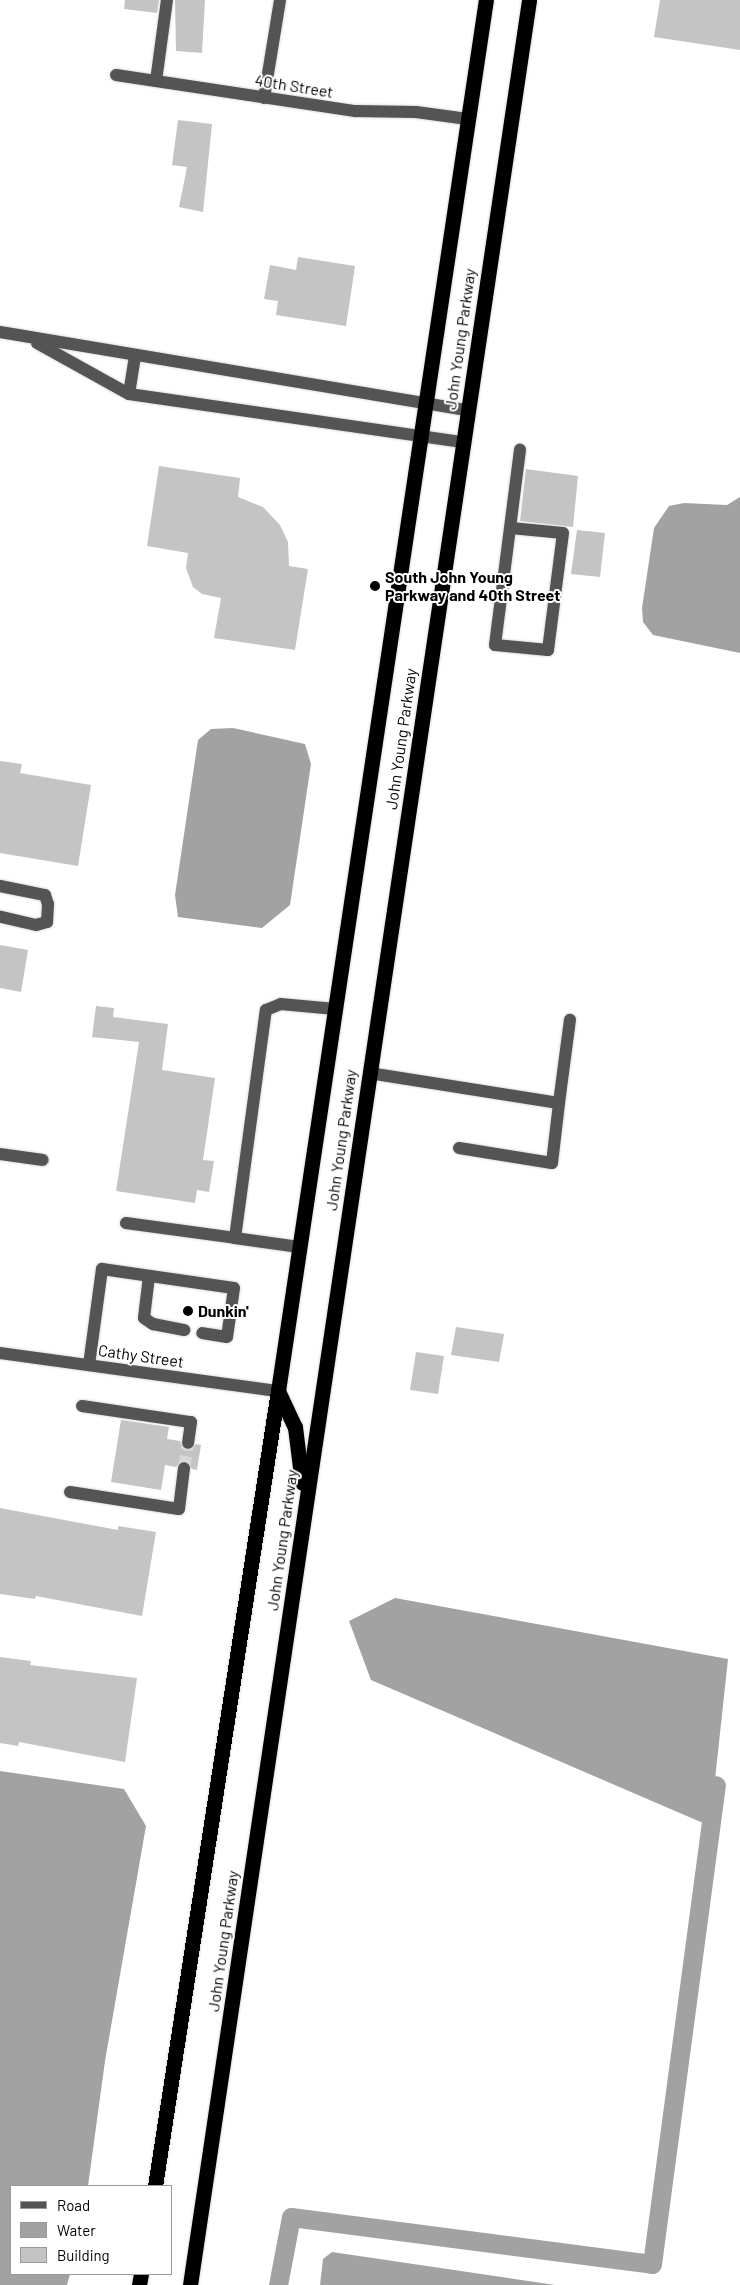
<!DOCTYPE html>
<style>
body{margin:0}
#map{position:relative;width:740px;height:2285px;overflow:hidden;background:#fff;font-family:Barlow,sans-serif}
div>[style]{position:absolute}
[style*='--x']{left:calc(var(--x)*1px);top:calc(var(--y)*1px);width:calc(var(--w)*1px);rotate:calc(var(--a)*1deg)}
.water>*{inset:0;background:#a2a2a2}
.canal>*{height:19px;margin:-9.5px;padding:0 9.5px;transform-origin:9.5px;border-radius:9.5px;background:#a2a2a2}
.building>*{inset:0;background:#c4c4c4}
.minor-tunnel>*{height:12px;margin-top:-6px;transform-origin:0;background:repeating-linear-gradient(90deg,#d9d9d9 0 12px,transparent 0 18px)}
.roads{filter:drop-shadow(0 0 1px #dbdbdb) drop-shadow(0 0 1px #dbdbdb)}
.minor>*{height:12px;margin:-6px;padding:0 6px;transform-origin:6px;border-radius:6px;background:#545454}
.highway>*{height:15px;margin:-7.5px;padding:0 7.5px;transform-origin:7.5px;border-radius:7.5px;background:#000}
.dots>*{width:14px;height:14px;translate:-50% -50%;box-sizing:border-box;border:2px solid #fff;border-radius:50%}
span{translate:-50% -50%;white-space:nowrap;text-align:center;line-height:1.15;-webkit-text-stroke:4px #fff;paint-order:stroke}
.street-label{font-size:16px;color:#000}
.poi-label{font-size:16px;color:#000;font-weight:700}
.left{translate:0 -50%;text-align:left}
.legend{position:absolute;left:10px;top:2185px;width:162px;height:90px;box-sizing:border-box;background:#fff;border:1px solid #999;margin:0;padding:6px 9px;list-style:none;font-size:15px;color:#000}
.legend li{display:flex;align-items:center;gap:10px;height:25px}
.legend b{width:25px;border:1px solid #999}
</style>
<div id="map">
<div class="water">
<i style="clip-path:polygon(740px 497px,740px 653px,653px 635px,643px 622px,642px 608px,654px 528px,669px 506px,684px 503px,727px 505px)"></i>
<i style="clip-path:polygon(233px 728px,305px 744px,311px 764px,290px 905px,262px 928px,178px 917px,175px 895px,198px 740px,211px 729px)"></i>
<i style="clip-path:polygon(395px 1598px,728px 1659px,710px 1826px,371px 1680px,349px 1621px)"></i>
<i style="clip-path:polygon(0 1771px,124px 1789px,146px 1826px,105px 2061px,88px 2186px,11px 2186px,11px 2274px,70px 2274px,67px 2285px,0 2285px)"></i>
<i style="clip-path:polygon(332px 2252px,555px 2285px,320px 2285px,323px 2259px)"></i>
</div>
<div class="canal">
<i style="--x:278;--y:2285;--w:69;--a:-79.2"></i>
<i style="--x:291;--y:2217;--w:364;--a:7.4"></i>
<i style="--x:652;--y:2264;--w:483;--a:-82.4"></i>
</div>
<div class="building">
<i style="clip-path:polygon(125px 0,159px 0,157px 13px,124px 9px)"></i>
<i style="clip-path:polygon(175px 0,205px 0,202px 53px,176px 51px)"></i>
<i style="clip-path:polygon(660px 0,740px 0,740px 50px,654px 37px)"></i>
<i style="clip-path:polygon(178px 120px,212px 124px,203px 212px,179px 207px,187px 167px,172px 165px)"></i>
<i style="clip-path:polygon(298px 257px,355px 266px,346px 326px,276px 315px,278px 301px,264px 299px,270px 265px,296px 270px)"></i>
<i style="clip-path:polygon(159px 466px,240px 478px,238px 497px,263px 507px,280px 525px,288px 542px,289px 566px,308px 569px,295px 650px,214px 638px,221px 598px,202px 594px,193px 587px,186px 568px,188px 553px,147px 546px)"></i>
<i style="clip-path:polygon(526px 469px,578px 476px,573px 527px,520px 521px)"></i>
<i style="clip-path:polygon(577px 530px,605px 533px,600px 577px,571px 574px)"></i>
<i style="clip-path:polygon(0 761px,22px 764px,20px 773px,91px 785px,78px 866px,0 853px)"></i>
<i style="clip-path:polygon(0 945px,28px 950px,21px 992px,0 988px)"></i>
<i style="clip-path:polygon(96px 1006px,114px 1008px,113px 1017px,168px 1024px,162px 1070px,215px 1078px,203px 1160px,214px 1161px,209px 1192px,197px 1190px,195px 1203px,116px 1191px,139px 1042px,92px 1037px)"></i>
<i style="clip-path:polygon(456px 1327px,504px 1334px,499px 1362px,451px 1355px)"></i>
<i style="clip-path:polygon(416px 1352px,444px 1356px,438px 1394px,410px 1390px)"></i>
<i style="clip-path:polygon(121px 1420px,169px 1427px,167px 1439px,180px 1441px,186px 1451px,196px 1444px,201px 1445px,197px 1470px,192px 1469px,185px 1460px,176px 1467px,165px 1465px,161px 1490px,111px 1482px)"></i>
<i style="clip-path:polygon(0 1508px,118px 1530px,118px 1526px,156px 1532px,142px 1616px,36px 1596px,35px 1599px,0 1594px)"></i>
<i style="clip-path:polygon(0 1657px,31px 1661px,30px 1665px,137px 1678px,125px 1762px,19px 1742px,18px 1746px,0 1743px)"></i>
</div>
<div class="minor-tunnel">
<i style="--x:184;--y:1468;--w:25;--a:-81"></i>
</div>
<div class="roads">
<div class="minor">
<i style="--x:116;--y:75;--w:242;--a:8.6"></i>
<i style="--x:355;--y:111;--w:61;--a:0.9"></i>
<i style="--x:416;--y:112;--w:52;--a:7.7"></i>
<i style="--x:156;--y:81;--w:82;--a:-82.3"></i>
<i style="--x:264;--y:98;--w:99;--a:-80.7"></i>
<i style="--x:0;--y:332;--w:473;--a:9.5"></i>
<i style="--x:37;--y:343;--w:105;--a:29"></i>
<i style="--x:129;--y:394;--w:337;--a:8.2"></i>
<i style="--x:129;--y:394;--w:39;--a:-81"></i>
<i style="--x:511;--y:528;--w:52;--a:5.5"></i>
<i style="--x:563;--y:533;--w:118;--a:97.3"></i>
<i style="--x:548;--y:650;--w:53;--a:-174.6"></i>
<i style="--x:495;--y:645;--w:197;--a:-82.7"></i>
<i style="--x:0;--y:886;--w:46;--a:11.3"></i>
<i style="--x:45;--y:895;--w:9;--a:72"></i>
<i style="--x:48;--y:904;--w:18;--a:93"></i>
<i style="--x:47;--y:922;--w:11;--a:165"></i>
<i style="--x:36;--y:925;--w:37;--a:-167"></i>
<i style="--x:369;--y:1073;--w:192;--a:9"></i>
<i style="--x:559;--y:1103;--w:84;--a:-82.5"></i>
<i style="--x:459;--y:1148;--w:94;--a:9.2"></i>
<i style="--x:552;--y:1163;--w:60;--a:-83.3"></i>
<i style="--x:0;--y:1154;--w:43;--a:7.9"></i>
<i style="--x:126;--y:1223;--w:110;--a:7.8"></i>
<i style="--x:299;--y:1247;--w:65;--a:-172"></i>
<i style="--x:235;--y:1238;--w:230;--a:-82.3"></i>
<i style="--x:266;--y:1010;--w:16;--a:-22"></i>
<i style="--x:281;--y:1004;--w:54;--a:5.3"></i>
<i style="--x:149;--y:1276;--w:42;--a:96.8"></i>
<i style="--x:144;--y:1318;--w:11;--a:34"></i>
<i style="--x:153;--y:1324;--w:32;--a:11"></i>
<i style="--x:0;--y:1353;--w:281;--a:7.8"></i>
<i style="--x:89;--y:1365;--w:97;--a:-82.3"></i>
<i style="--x:102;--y:1269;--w:133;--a:8.2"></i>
<i style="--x:234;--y:1288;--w:49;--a:98.1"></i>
<i style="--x:227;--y:1337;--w:25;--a:-171"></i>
<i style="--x:82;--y:1406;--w:110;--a:8.4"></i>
<i style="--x:191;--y:1422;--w:21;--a:98"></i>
<i style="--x:70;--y:1492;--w:110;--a:8.9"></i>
<i style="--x:179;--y:1509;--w:41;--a:-83"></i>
</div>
<div class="highway">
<i style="--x:278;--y:1391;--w:40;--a:65"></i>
<i style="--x:295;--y:1427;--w:56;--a:82.9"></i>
<i style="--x:155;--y:2186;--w:804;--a:-81.21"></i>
<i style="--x:278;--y:1391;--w:1406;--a:-81.5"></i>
<i style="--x:139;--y:2285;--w:11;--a:-80"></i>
<i style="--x:190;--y:2285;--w:2310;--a:-81.56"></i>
</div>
</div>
<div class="dots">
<i style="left:375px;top:586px;background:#000"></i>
<i style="left:188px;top:1311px;background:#000"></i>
</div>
<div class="street-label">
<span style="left:294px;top:86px;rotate:9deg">40th Street</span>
<span style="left:460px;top:339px;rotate:-82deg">John Young Parkway</span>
<span style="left:401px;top:739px;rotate:-82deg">John Young Parkway</span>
<span style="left:341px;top:1140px;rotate:-82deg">John Young Parkway</span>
<span style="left:141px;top:1356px;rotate:8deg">Cathy Street</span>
<span style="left:282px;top:1540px;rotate:-82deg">John Young Parkway</span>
<span style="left:223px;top:1941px;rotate:-82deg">John Young Parkway</span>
</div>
<div class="poi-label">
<span class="left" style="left:385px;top:586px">South John Young<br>Parkway and 40th Street</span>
<span class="left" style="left:198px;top:1311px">Dunkin'</span>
</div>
<ul class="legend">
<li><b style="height:6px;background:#545454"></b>Road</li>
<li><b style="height:14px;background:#a2a2a2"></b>Water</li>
<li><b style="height:14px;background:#c4c4c4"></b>Building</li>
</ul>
</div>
